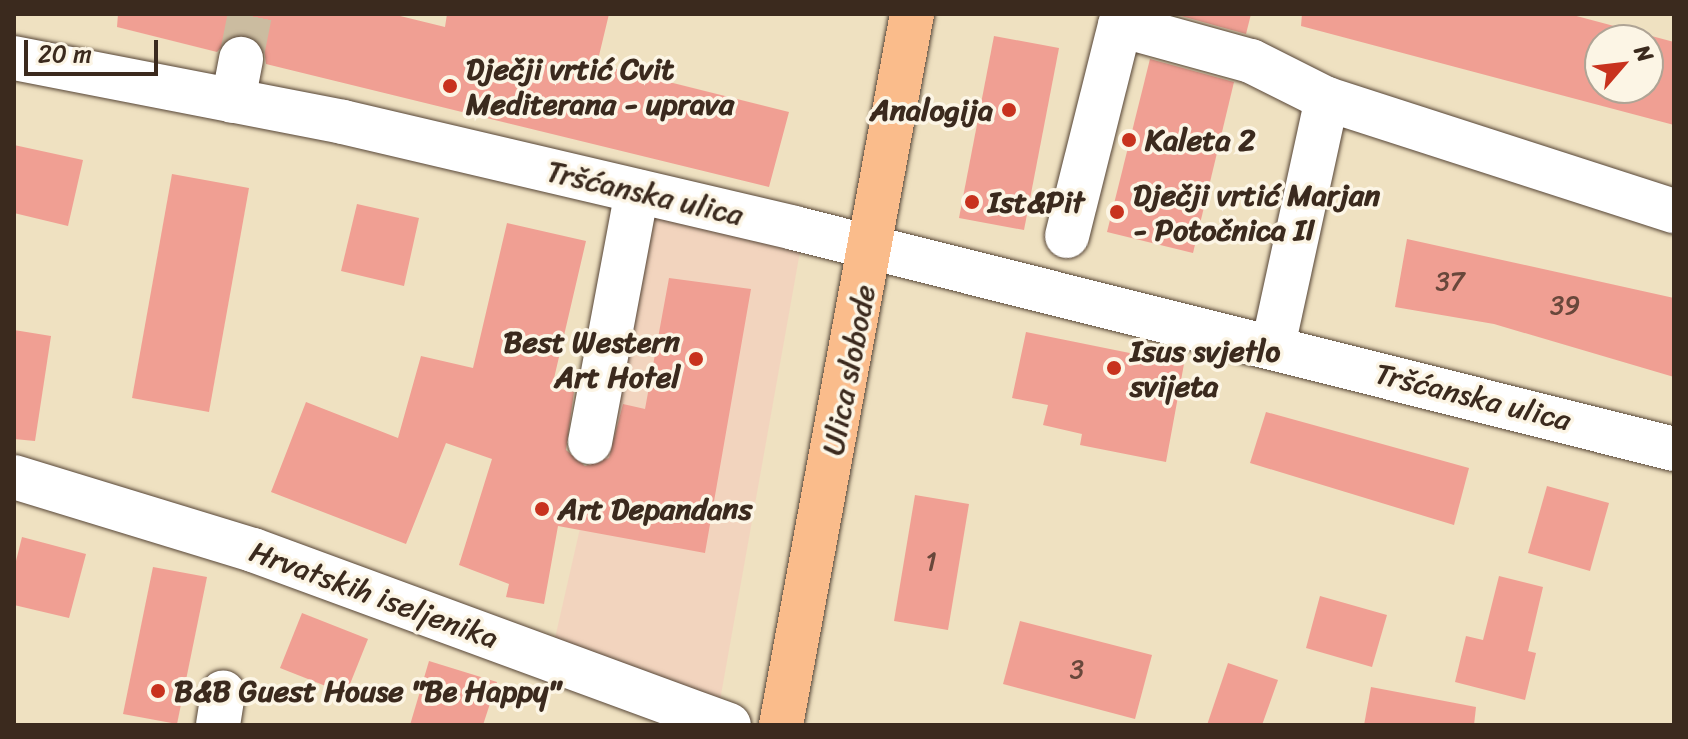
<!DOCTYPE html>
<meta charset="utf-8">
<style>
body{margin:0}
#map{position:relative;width:1688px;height:739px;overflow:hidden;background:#efe1c1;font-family:Sriracha,sans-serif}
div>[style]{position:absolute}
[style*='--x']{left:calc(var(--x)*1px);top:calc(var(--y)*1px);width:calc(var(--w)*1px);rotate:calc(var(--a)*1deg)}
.built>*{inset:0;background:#f2d4be}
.building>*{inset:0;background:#f09f93}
.minor-tunnel>*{height:44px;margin-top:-22px;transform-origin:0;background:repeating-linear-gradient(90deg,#cbbca0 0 44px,transparent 0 66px)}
.roads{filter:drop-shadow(0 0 2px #564536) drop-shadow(0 0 2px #564536)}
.minor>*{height:44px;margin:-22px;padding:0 22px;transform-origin:22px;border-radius:22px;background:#fff}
.major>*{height:44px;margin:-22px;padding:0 22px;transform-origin:22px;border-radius:22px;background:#fabc8b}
.dots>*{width:22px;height:22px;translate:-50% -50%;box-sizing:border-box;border:4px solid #fcf5e5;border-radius:50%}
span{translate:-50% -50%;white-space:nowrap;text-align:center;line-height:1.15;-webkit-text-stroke:7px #fcf5e5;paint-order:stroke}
.number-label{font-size:26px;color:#68473b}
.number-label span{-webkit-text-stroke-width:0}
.poi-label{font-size:30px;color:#3b2a1e;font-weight:700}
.left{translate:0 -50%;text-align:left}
.right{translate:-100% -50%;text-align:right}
.street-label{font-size:30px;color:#3b2a1e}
.frame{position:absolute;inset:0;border:16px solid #3b2a1e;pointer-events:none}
.north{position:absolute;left:1584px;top:24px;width:80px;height:80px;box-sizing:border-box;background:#fcf5e5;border:2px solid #afa495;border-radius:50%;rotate:62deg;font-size:22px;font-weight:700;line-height:32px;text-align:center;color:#3b2a1e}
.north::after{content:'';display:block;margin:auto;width:28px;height:36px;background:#c8321e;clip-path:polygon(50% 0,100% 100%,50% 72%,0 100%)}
.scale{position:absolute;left:24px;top:40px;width:134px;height:36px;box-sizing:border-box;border:4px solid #3b2a1e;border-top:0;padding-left:10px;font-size:24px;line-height:28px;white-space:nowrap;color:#3b2a1e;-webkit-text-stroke:6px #fcf5e5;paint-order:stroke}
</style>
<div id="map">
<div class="built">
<i style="clip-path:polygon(652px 212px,801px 246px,719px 706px,553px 647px)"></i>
</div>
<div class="building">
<i style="clip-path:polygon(118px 14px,392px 14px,445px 27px,447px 14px,609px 14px,597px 64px,789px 112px,769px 187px,266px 64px,264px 50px,246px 35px,232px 36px,217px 52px,117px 27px)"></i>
<i style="clip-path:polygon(1174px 14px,1251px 14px,1246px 34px)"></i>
<i style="clip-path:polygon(evenodd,1302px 14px,1569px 14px,1674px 42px,1674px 125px,1301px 26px,1302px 14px,1600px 40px,1648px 40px,1648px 88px,1600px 88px,1600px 40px)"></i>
<i style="clip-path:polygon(994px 36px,1059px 48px,1024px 230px,959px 218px)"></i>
<i style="clip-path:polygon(1150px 59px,1234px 82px,1193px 253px,1107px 232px)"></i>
<i style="clip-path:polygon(14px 145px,83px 160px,68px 226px,14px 213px)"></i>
<i style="clip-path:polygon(172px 174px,249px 188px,209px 412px,132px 398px)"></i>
<i style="clip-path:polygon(357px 204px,419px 218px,404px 286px,341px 271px)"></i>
<i style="clip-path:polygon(507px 223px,586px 241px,552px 387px,574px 392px,566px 450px,585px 466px,609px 458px,623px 404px,645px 409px,669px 278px,751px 289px,705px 553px,558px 526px,544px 604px,506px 597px,509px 584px,459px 565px,492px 459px,446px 443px,406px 544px,271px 492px,306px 402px,398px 438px,421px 356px,473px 368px)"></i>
<i style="clip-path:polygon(1407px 239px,1674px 298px,1674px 377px,1494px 324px,1395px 307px)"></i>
<i style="clip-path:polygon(14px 330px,51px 336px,35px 441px,14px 439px)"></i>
<i style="clip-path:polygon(1026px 332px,1184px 364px,1166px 462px,1080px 445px,1082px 434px,1043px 425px,1048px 405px,1012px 398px)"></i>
<i style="clip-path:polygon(1266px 412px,1469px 468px,1454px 525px,1250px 463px)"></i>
<i style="clip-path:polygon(1547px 486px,1609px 503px,1590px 571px,1528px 553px)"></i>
<i style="clip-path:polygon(915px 495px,969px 504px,948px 630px,894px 621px)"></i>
<i style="clip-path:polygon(22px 537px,86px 554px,69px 618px,14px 605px,14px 569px)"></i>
<i style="clip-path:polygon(153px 567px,207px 577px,177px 724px,123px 714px)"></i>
<i style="clip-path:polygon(1499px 576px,1543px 587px,1528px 651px,1536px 653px,1525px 700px,1455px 682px,1466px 636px,1483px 640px)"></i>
<i style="clip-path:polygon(1320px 596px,1387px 615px,1372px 667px,1306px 648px)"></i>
<i style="clip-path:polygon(302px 613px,368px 639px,346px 694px,280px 668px)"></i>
<i style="clip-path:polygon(1020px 621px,1152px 655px,1135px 719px,1003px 684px)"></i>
<i style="clip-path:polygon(429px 661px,497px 682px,483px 725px,410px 725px)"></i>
<i style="clip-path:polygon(1228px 663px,1278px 680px,1262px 725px,1207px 725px)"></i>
<i style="clip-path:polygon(1371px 687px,1476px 707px,1474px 725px,1364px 725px)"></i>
</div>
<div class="minor-tunnel">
<i style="--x:241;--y:59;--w:46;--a:-78.7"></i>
</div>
<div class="roads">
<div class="minor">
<i style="--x:14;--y:58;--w:335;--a:11"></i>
<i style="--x:343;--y:122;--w:463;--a:13.2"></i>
<i style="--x:794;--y:228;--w:907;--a:14.1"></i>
<i style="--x:233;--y:101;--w:43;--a:-79.2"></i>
<i style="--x:1067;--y:236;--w:218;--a:-75.9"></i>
<i style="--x:1120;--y:25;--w:136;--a:15.4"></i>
<i style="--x:1251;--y:61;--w:85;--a:26.6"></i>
<i style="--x:1327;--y:99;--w:365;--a:17.9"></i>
<i style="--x:1273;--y:346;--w:253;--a:-77.7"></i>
<i style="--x:590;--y:442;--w:255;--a:-79.4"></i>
<i style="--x:14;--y:477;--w:250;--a:17"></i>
<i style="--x:253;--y:550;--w:507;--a:20.19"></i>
<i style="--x:218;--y:725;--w:33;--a:-81"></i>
</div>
<div class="major">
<i style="--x:781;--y:725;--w:723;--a:-79.56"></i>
</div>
</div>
<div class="dots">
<i style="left:450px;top:86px;background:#c8321e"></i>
<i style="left:1009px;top:110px;background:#c8321e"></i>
<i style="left:1129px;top:140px;background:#c8321e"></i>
<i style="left:972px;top:202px;background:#c8321e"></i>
<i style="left:1117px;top:212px;background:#c8321e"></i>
<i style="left:696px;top:359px;background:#c8321e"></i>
<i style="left:1114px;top:368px;background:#c8321e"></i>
<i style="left:542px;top:509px;background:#c8321e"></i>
<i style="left:158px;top:691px;background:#c8321e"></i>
</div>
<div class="number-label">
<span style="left:1450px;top:282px">37</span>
<span style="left:1565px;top:306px">39</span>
<span style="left:931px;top:562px">1</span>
<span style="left:1077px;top:670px">3</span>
</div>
<div class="poi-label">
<span class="left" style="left:466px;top:86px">Dječji vrtić Cvit<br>Mediterana - uprava</span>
<span class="right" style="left:993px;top:110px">Analogija</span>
<span class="left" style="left:1145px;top:140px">Kaleta 2</span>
<span class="left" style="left:1133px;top:212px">Dječji vrtić Marjan<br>- Potočnica II</span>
<span class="left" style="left:988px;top:202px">Ist&amp;Pit</span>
<span class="right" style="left:680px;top:359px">Best Western<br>Art Hotel</span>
<span class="left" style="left:1130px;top:368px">Isus svjetlo<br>svijeta</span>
<span class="left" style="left:558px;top:509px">Art Depandans</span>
<span class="left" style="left:174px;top:691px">B&amp;B Guest House "Be Happy"</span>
</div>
<div class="street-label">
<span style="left:645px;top:193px;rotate:13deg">Tršćanska ulica</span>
<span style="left:849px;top:370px;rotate:-79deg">Ulica slobode</span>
<span style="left:1473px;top:397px;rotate:14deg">Tršćanska ulica</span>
<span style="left:374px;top:595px;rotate:20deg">Hrvatskih iseljenika</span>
</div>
<div class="frame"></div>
<div class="north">N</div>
<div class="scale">20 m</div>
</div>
